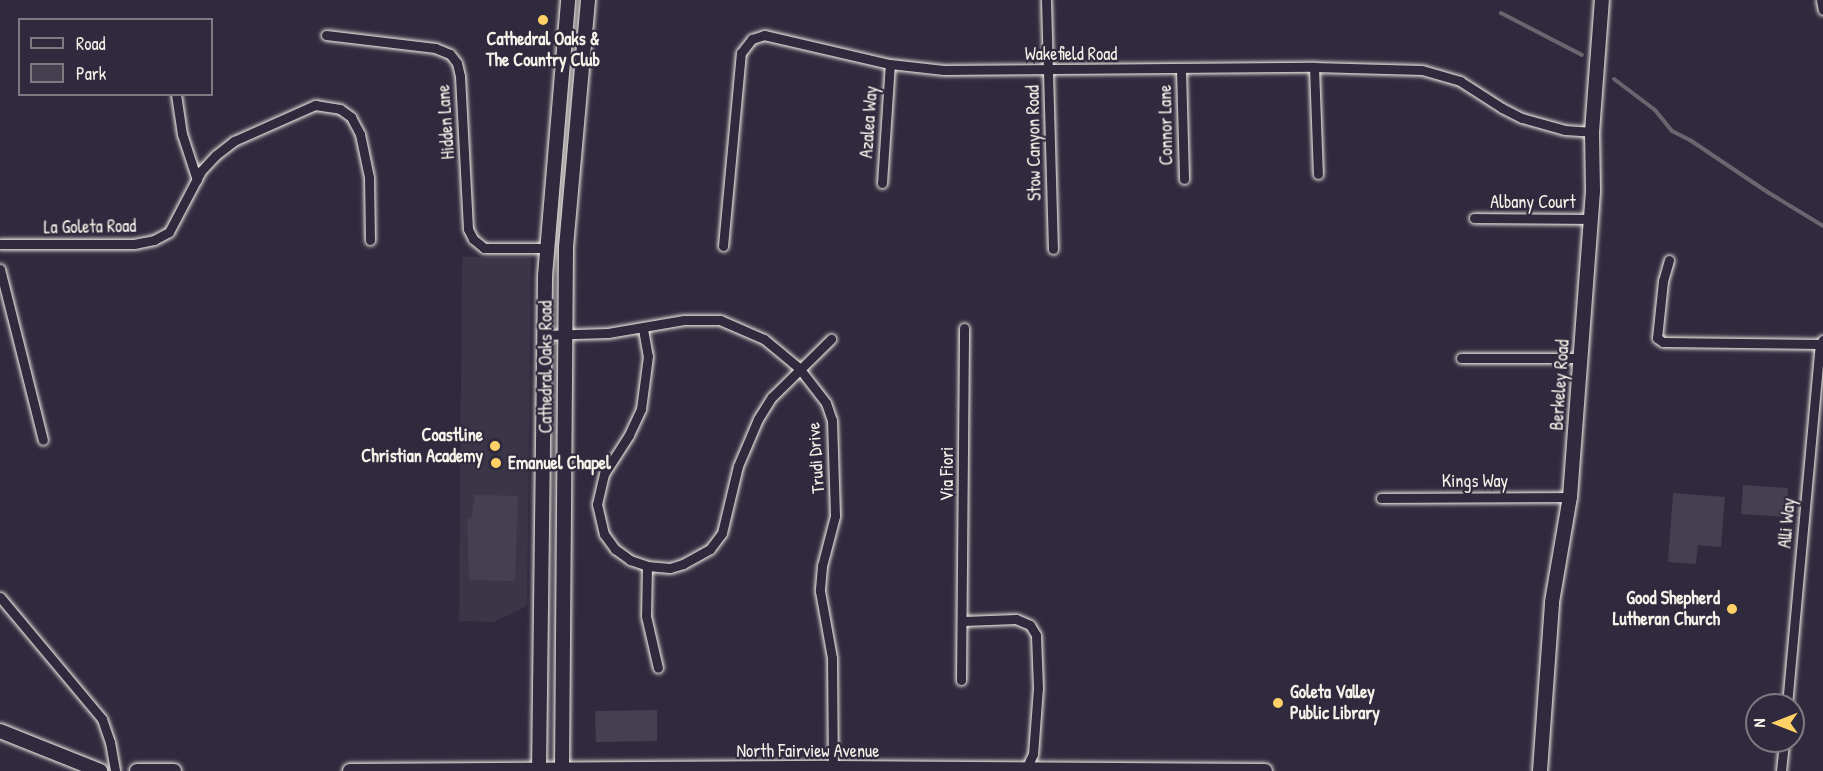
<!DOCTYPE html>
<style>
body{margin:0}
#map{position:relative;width:1823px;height:771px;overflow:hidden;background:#2f2a3d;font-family:"Patrick Hand",sans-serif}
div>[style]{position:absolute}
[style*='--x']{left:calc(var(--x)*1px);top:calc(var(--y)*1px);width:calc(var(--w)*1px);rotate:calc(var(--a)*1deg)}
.built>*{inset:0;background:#3b3647}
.green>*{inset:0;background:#454050}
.stream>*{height:4px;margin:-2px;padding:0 2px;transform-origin:2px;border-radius:2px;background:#6a6670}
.roads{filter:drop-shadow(0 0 2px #f4f1e8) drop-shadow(0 0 2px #f4f1e8)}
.street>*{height:9px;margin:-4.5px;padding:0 4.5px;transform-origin:4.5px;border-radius:4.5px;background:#2f2a3d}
.secondary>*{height:14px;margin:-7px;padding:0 7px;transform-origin:7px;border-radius:7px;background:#2f2a3d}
.dots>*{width:16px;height:16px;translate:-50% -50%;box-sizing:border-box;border:3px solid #2f2a3d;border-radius:50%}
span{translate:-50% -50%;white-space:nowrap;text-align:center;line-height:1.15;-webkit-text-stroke:4.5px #2f2a3d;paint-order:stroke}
.poi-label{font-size:18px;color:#f4f1e8;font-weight:700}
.right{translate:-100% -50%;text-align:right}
.left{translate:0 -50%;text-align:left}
.street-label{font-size:18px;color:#f4f1e8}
.legend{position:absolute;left:18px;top:18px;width:195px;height:78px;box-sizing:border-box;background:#2f2a3d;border:2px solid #7e7a81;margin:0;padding:8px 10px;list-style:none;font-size:18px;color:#f4f1e8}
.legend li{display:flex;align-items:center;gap:12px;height:30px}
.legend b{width:30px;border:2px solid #7e7a81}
.north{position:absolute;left:1745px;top:693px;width:60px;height:60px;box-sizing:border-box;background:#2f2a3d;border:2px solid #7e7a81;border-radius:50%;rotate:270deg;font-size:16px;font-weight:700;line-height:24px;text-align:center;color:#f4f1e8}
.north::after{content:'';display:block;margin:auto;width:21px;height:27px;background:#ffd166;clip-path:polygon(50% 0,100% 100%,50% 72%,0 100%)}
</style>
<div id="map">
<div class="built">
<i style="clip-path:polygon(462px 257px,531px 257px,527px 606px,494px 622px,459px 621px)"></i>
</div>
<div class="green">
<i style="clip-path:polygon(1743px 485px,1788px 488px,1787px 517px,1741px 514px)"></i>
<i style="clip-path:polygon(1673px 493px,1725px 497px,1721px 547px,1698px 545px,1696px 564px,1668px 562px)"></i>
<i style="clip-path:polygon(475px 495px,518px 496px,515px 581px,469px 580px,467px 518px,471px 518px)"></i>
<i style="clip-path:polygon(657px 710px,657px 741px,596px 742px,595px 711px)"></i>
</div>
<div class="stream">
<i style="--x:1501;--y:13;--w:91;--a:27.4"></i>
<i style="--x:1614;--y:79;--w:51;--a:37.1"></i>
<i style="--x:1655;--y:110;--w:27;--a:51"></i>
<i style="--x:1672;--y:131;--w:20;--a:27"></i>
<i style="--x:1690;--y:140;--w:95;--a:33.9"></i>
<i style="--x:1769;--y:193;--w:63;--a:31.4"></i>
</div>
<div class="roads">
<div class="street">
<i style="--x:1046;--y:0;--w:249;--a:88.4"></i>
<i style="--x:1821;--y:0;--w:10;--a:79"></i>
<i style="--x:326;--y:35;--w:110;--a:6.8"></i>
<i style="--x:435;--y:48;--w:16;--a:22"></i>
<i style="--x:450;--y:54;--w:11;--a:52"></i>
<i style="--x:457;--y:63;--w:13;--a:77"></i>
<i style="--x:460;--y:76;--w:153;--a:87"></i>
<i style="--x:468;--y:229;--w:11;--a:63"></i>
<i style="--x:473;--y:239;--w:14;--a:39"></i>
<i style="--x:484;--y:248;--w:63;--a:0"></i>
<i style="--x:1314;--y:67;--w:107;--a:87.9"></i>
<i style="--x:1181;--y:70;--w:109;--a:88.4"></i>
<i style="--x:176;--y:94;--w:40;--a:81.5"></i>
<i style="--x:182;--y:134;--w:48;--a:71.9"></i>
<i style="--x:882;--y:183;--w:119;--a:-86.2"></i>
<i style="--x:1474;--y:218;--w:117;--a:0.5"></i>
<i style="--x:0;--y:244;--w:134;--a:0"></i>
<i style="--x:134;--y:244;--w:20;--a:-11"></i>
<i style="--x:154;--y:240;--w:17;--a:-28"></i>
<i style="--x:169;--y:232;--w:69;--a:-62.3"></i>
<i style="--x:201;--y:171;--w:22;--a:-47"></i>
<i style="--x:216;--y:155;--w:23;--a:-38"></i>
<i style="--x:234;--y:141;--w:89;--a:-24"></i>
<i style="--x:315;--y:105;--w:25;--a:9"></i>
<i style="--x:340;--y:109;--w:14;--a:36"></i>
<i style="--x:351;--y:117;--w:19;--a:62"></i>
<i style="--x:360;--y:134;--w:44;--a:78.2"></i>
<i style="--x:369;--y:177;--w:63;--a:89.1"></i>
<i style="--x:723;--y:246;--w:194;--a:-84.7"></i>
<i style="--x:741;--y:53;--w:18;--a:-52"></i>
<i style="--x:752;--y:39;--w:13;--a:-18"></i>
<i style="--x:764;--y:35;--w:129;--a:13"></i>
<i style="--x:890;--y:64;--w:54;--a:6.3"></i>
<i style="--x:944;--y:70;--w:370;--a:-0.5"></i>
<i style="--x:1314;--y:67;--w:108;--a:1.6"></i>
<i style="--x:1422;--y:70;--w:40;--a:16"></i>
<i style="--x:1460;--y:81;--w:50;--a:32.7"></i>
<i style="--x:1502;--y:108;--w:22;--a:27"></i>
<i style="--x:1522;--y:118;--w:45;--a:15.6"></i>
<i style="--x:1565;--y:130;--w:27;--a:4"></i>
<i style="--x:1669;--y:260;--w:22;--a:106"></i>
<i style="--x:1663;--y:281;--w:57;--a:96"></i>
<i style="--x:1657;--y:338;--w:7;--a:34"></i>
<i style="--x:1663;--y:342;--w:157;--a:0.7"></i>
<i style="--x:1820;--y:344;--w:5;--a:-53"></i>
<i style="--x:0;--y:269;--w:176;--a:75.9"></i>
<i style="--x:643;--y:329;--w:27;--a:80"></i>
<i style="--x:648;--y:356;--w:53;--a:97.5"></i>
<i style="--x:641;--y:409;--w:29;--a:115"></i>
<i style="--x:629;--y:435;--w:46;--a:122.7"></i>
<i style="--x:604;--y:474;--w:31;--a:103"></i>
<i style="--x:597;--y:504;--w:31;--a:77"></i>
<i style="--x:604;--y:534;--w:19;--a:54"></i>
<i style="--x:615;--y:549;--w:19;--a:36"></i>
<i style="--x:630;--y:560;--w:18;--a:19"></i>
<i style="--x:647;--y:566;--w:23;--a:5"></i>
<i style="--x:670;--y:568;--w:14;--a:-17"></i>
<i style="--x:683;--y:564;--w:31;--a:-29"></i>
<i style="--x:710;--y:549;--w:20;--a:-53"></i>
<i style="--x:722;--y:533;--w:69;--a:-76.6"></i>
<i style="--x:738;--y:466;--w:51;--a:-66.9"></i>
<i style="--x:758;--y:419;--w:26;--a:-58"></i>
<i style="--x:772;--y:397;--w:83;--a:-44.5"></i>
<i style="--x:544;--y:335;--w:64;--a:-1.8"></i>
<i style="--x:608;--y:333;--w:77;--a:-9.7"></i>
<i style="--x:684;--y:320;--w:36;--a:0"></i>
<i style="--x:720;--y:320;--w:48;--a:23.4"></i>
<i style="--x:764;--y:339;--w:45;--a:39.6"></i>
<i style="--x:799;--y:368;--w:44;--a:52.4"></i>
<i style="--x:826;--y:403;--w:18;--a:71"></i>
<i style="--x:832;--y:420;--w:96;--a:88.2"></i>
<i style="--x:835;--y:516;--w:52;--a:104.6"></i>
<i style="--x:822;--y:566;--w:25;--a:95"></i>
<i style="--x:820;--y:591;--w:68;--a:79.8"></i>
<i style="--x:832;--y:658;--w:110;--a:89.5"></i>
<i style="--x:1461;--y:358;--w:119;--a:0"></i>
<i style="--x:1381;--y:498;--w:189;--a:-0.3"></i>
<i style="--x:647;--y:566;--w:50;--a:91.1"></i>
<i style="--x:646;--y:616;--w:53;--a:77"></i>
<i style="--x:0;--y:597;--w:159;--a:50.1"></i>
<i style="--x:102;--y:719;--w:24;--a:71"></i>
<i style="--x:110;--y:742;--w:29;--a:80"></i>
<i style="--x:963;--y:621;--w:53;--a:-2.2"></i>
<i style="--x:1016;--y:619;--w:15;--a:23"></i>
<i style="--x:1030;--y:625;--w:12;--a:59"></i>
<i style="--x:1036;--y:635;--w:53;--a:87.8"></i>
<i style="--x:1038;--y:688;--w:66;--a:94.3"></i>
<i style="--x:1033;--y:754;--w:19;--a:115"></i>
<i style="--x:961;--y:680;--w:352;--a:-89.5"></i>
<i style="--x:1787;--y:705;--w:363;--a:-84.8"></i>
<i style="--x:1781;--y:771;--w:30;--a:-84"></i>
</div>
<div class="secondary">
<i style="--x:0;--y:731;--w:108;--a:21.8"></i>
<i style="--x:137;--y:771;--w:37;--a:0"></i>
<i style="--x:350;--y:771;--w:483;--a:-0.4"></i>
<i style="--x:833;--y:768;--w:432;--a:0.4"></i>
<i style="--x:539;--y:771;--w:495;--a:-89.3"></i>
<i style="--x:545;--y:276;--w:277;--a:-85.2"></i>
<i style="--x:562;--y:771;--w:524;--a:-89.56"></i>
<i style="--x:566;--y:247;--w:248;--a:-84.9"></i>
<i style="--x:1540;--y:771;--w:169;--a:-85.9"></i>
<i style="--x:1552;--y:602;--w:107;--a:-80.3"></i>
<i style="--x:1570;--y:497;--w:308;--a:-85.7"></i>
<i style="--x:1593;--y:190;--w:58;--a:-91"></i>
<i style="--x:1592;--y:132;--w:132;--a:-85.7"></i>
</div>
</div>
<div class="dots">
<i style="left:543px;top:20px;background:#ffd166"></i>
<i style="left:495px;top:446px;background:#ffd166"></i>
<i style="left:496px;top:463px;background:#ffd166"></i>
<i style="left:1732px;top:609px;background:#ffd166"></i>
<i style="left:1278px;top:703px;background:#ffd166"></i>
</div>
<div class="poi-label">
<span style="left:543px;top:50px">Cathedral Oaks &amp;<br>The Country Club</span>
<span class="right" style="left:483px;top:446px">Coastline<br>Christian Academy</span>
<span class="left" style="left:508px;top:463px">Emanuel Chapel</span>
<span class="right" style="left:1720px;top:609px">Good Shepherd<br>Lutheran Church</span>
<span class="left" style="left:1290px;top:703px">Goleta Valley<br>Public Library</span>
</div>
<div class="street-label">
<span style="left:1071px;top:54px">Wakefield Road</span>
<span style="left:446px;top:122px;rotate:-94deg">Hidden Lane</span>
<span style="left:869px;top:122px;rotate:-86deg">Azalea Way</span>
<span style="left:1166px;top:125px;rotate:-91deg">Connor Lane</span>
<span style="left:1034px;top:143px;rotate:-91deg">Stow Canyon Road</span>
<span style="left:1533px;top:202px">Albany Court</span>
<span style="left:90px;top:227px;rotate:-1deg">La Goleta Road</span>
<span style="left:546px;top:367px;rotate:-90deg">Cathedral Oaks Road</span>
<span style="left:1560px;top:385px;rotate:-86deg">Berkeley Road</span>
<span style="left:816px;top:458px;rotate:-94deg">Trudi Drive</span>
<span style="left:947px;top:474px;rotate:-90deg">Via Fiori</span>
<span style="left:1475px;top:481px">Kings Way</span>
<span style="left:1787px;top:523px;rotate:-85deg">Alli Way</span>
<span style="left:808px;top:751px">North Fairview Avenue</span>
</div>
<ul class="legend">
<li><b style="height:8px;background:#2f2a3d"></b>Road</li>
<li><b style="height:16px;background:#454050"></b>Park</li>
</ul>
<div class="north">N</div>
</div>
